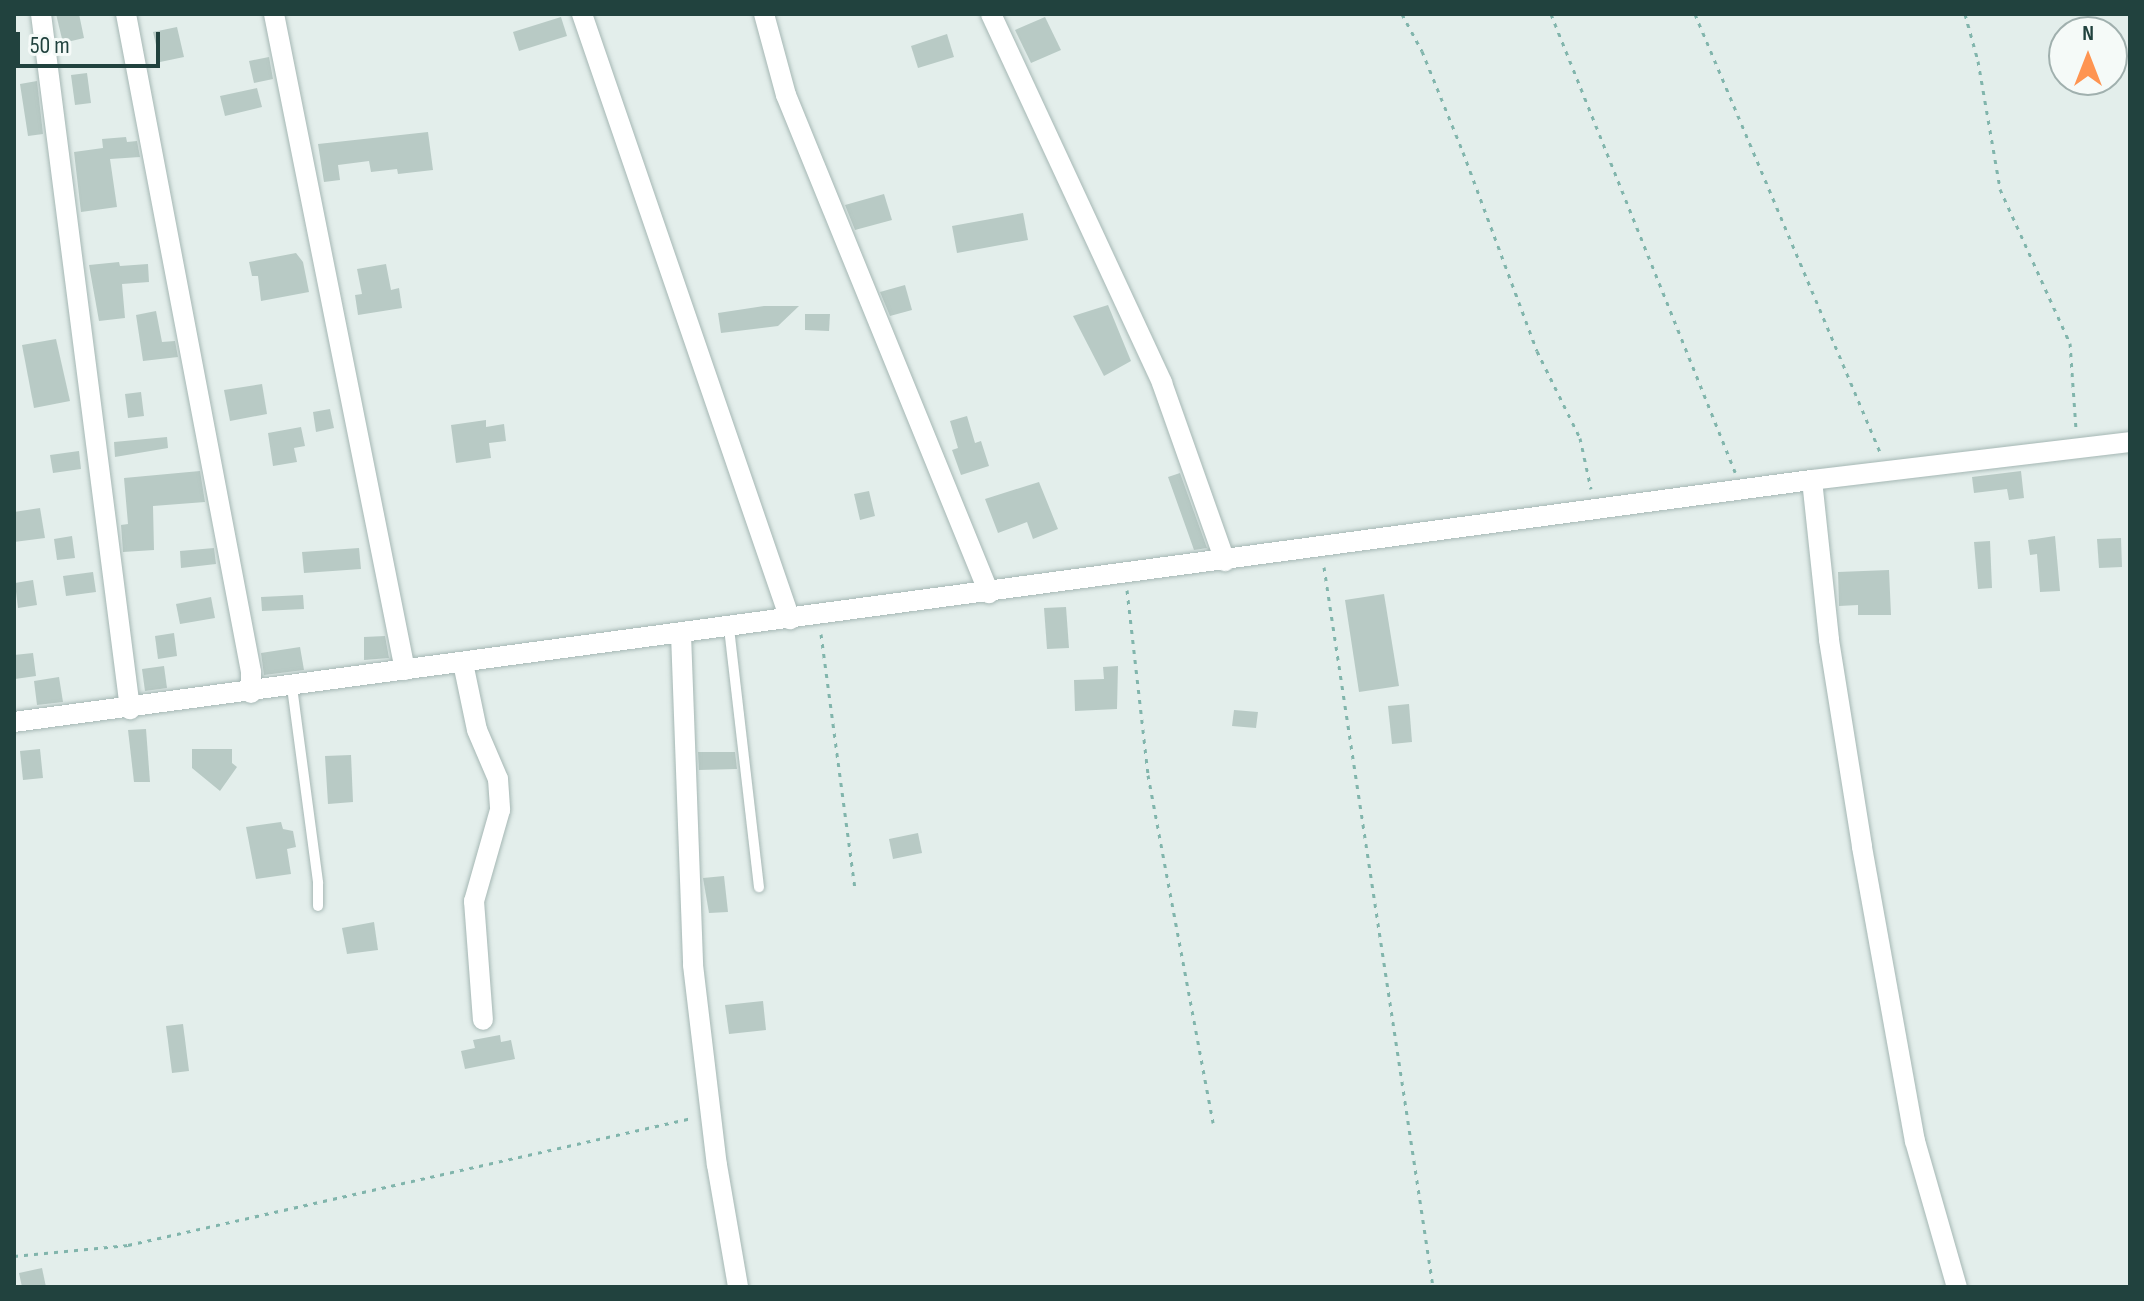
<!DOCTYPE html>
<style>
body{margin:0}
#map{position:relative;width:2144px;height:1301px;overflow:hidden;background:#e3eeeb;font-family:"Sofia Sans Condensed",sans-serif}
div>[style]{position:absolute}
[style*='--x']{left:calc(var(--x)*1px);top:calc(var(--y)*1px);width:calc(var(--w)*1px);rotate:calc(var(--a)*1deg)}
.building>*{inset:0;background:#b8cac5}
.path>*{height:3px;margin-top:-1.5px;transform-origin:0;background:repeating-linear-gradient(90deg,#81b5ac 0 4px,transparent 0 10px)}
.roads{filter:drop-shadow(0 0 2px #a5b7b4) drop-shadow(0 0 2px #a5b7b4)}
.lane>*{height:10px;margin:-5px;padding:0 5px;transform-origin:5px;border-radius:5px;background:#fff}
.street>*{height:20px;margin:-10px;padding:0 10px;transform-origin:10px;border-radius:10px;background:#fff}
span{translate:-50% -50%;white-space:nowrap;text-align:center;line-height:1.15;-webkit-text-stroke:6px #f5faf8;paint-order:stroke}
.frame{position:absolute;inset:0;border:16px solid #21423e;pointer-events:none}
.north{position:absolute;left:2048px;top:16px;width:80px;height:80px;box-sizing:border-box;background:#f5faf8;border:2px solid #a0b0ae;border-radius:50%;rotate:0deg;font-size:22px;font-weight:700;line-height:32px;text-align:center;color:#21423e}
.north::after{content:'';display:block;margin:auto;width:28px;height:36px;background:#fe9451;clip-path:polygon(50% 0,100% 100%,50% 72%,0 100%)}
.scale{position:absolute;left:16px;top:32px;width:144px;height:36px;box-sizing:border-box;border:4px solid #21423e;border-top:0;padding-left:10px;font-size:24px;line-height:28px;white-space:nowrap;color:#21423e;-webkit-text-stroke:6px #f5faf8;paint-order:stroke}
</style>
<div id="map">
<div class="building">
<i style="clip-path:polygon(56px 14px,79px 14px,84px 38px,63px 43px)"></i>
<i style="clip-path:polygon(561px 17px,567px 36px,519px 51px,513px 32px)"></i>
<i style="clip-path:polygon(1045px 17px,1061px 50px,1031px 63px,1015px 30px)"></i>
<i style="clip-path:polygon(177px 27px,184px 57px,160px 62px,153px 32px)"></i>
<i style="clip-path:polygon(947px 34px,954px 57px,918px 68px,911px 46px)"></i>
<i style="clip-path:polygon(269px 57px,273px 79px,254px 83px,249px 61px)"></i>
<i style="clip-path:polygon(87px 73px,91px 103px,75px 105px,71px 75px)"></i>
<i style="clip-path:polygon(37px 81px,43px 134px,28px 136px,20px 84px)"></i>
<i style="clip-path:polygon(257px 88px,262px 107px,225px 116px,220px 96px)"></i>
<i style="clip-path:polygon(428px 132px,433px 170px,398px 174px,397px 169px,371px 172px,369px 161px,338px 165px,340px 180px,324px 182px,318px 144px)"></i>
<i style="clip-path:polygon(126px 137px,127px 142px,137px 141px,140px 157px,110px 159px,117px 207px,81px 212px,74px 152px,103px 148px,102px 139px)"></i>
<i style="clip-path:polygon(884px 194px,892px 220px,855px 230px,845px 205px)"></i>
<i style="clip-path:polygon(1023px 213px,1028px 240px,957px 253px,952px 226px)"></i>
<i style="clip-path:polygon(296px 253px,303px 262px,309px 292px,261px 301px,258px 276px,252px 276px,249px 262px)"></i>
<i style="clip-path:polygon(119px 262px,120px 266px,148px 264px,149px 282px,122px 284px,125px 318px,99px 321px,89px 265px)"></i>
<i style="clip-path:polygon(386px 264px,391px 290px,399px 288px,402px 308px,358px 315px,355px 295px,362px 294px,357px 269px)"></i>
<i style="clip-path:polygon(905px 285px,912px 310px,890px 316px,880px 292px)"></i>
<i style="clip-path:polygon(1108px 305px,1131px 361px,1104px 376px,1073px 316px)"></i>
<i style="clip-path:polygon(764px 306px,799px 306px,778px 326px,721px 333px,718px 313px)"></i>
<i style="clip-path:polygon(156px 311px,162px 342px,175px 341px,178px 357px,143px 361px,136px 315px)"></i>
<i style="clip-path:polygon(805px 314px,830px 314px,829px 331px,805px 330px)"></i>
<i style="clip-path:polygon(56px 339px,70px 401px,34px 408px,22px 345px)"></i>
<i style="clip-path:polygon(262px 384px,267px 414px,230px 421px,224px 390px)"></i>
<i style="clip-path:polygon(141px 392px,144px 416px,128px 418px,125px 394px)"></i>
<i style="clip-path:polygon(330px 409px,334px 428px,316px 432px,313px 412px)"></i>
<i style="clip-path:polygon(967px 416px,975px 443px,981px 441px,989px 466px,961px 475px,952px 450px,958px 448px,950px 421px)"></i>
<i style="clip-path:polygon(486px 420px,486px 427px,504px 424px,506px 441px,489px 443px,491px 458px,456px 463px,451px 425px)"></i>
<i style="clip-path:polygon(301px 427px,305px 446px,294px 448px,297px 462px,273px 466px,268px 433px)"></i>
<i style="clip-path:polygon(167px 437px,168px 448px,115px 457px,114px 442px)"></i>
<i style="clip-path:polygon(79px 451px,81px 469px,53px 473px,50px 455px)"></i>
<i style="clip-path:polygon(200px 471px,205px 502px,153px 506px,154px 550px,123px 552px,121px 525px,128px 524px,124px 478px)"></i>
<i style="clip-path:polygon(2021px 471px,2024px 498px,2009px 500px,2007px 489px,1974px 493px,1972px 477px)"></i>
<i style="clip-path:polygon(1180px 473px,1207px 548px,1194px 550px,1188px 533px,1168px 477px)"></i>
<i style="clip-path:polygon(1039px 482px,1058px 529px,1033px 539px,1027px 522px,998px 533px,985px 499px)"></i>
<i style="clip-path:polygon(869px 491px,875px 516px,860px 520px,854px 494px)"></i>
<i style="clip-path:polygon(40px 508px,45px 538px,14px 542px,14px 512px)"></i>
<i style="clip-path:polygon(72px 536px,75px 558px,57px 560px,54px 539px)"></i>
<i style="clip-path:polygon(2055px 536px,2060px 591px,2040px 592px,2037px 554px,2030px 555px,2028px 540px)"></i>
<i style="clip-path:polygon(2121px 538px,2122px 567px,2099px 568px,2097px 539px)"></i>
<i style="clip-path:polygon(1990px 541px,1992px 588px,1978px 589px,1974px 542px)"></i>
<i style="clip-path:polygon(214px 548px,216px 564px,181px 568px,180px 551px)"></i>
<i style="clip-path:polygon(359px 548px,361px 569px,304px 573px,302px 552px)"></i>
<i style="clip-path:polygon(1889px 570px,1891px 615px,1858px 615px,1858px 605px,1839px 606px,1838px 572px)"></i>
<i style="clip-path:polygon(93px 572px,96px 592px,66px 596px,63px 576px)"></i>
<i style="clip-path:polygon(33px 580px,37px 605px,18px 608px,15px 583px)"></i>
<i style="clip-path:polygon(1384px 594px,1399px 686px,1359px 692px,1345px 600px)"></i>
<i style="clip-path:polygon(303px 595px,304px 609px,262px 611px,261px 597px)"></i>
<i style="clip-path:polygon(211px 597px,215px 618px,180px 624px,176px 604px)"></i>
<i style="clip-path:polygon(1066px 607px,1069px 648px,1047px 649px,1044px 608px)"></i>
<i style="clip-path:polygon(174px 633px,177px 656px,158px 659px,155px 636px)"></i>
<i style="clip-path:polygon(385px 636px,389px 658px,364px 660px,364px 637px)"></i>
<i style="clip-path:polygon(300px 647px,304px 670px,264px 675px,261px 653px)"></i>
<i style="clip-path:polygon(33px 653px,36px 676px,15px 679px,14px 655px)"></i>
<i style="clip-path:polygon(164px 666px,167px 688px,145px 691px,142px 669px)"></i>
<i style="clip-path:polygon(1118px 666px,1117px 709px,1075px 711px,1074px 680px,1104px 679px,1103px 667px)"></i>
<i style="clip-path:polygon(59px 677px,63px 702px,37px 705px,34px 681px)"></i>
<i style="clip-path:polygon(1409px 704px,1412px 742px,1392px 744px,1388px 706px)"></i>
<i style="clip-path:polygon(1234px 710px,1258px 712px,1256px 728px,1232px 726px)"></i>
<i style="clip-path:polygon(146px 729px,150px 782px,134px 782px,128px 730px)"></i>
<i style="clip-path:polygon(40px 749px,43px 778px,23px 780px,20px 751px)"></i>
<i style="clip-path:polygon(192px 749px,232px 749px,232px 763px,237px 767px,220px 791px,192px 768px)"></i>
<i style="clip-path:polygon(698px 752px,735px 752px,737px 769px,699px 770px)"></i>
<i style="clip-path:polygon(351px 755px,353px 802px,328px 804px,325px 756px)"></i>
<i style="clip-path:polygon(281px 822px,283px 829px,293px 831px,296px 847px,287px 849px,291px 874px,256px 879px,246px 827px)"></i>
<i style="clip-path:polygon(918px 833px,922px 853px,893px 859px,889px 839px)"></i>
<i style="clip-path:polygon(724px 876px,728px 912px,709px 913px,703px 878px)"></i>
<i style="clip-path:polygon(374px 922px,378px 950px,347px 954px,342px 928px)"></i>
<i style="clip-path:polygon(763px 1001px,766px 1030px,729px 1034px,725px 1005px)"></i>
<i style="clip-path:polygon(183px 1024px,189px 1071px,172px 1073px,166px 1026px)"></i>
<i style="clip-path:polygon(500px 1035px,501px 1042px,511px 1040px,515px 1059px,465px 1069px,461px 1051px,475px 1048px,473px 1040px)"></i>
<i style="clip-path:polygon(42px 1268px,46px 1287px,22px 1287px,19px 1273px)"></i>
</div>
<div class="path">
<i style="--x:1402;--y:14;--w:42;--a:61.6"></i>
<i style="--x:1422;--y:51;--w:109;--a:67.9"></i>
<i style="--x:1463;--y:152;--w:212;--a:69.6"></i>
<i style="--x:1537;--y:351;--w:97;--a:63.7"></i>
<i style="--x:1580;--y:438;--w:52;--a:77.8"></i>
<i style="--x:1551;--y:14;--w:494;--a:68.1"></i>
<i style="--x:1695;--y:14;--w:476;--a:67.1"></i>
<i style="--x:1965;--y:14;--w:49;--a:74.5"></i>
<i style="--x:1978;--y:61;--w:130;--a:80.2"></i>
<i style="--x:2000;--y:189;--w:169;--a:65.6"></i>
<i style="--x:2070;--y:343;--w:86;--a:86"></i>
<i style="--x:1324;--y:567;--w:728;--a:81.39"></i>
<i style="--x:1127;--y:590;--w:186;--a:83.5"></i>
<i style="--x:1148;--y:775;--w:354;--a:79.4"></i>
<i style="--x:821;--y:634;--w:256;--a:82.4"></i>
<i style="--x:14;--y:1256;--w:115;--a:-5.5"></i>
<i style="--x:128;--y:1245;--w:578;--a:-12.69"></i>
</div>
<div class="roads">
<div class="lane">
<i style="--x:729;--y:628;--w:261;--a:83.4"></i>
<i style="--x:292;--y:687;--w:198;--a:82.4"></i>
<i style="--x:318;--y:883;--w:23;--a:90"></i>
</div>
<div class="street">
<i style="--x:41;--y:14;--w:701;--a:82.7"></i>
<i style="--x:126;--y:14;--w:670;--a:79.24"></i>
<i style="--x:251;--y:672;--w:21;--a:90"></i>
<i style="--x:274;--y:14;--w:669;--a:78.71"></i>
<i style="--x:582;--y:14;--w:640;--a:71.03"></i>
<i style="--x:764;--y:14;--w:84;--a:74.8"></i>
<i style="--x:786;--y:95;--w:538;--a:67.82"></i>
<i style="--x:991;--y:14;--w:407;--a:65.1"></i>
<i style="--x:1162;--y:383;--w:189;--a:70.5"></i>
<i style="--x:1812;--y:480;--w:161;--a:83.9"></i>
<i style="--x:1829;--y:640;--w:210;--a:80.9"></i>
<i style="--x:1862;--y:847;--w:299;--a:79.8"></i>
<i style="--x:1915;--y:1141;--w:152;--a:74"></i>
<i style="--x:681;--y:634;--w:331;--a:87.9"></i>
<i style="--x:693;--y:965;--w:201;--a:83.2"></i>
<i style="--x:717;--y:1165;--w:124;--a:80.2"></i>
<i style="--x:463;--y:663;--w:68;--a:78.2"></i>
<i style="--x:477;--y:730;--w:53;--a:66.8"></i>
<i style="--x:498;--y:779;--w:31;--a:86"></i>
<i style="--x:500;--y:810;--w:95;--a:105.9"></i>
<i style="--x:474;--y:901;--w:119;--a:85.7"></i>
<i style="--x:14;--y:722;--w:1814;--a:-7.67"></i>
<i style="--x:1812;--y:480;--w:320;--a:-6.8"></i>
</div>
</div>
<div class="frame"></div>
<div class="north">N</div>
<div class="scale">50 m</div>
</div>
